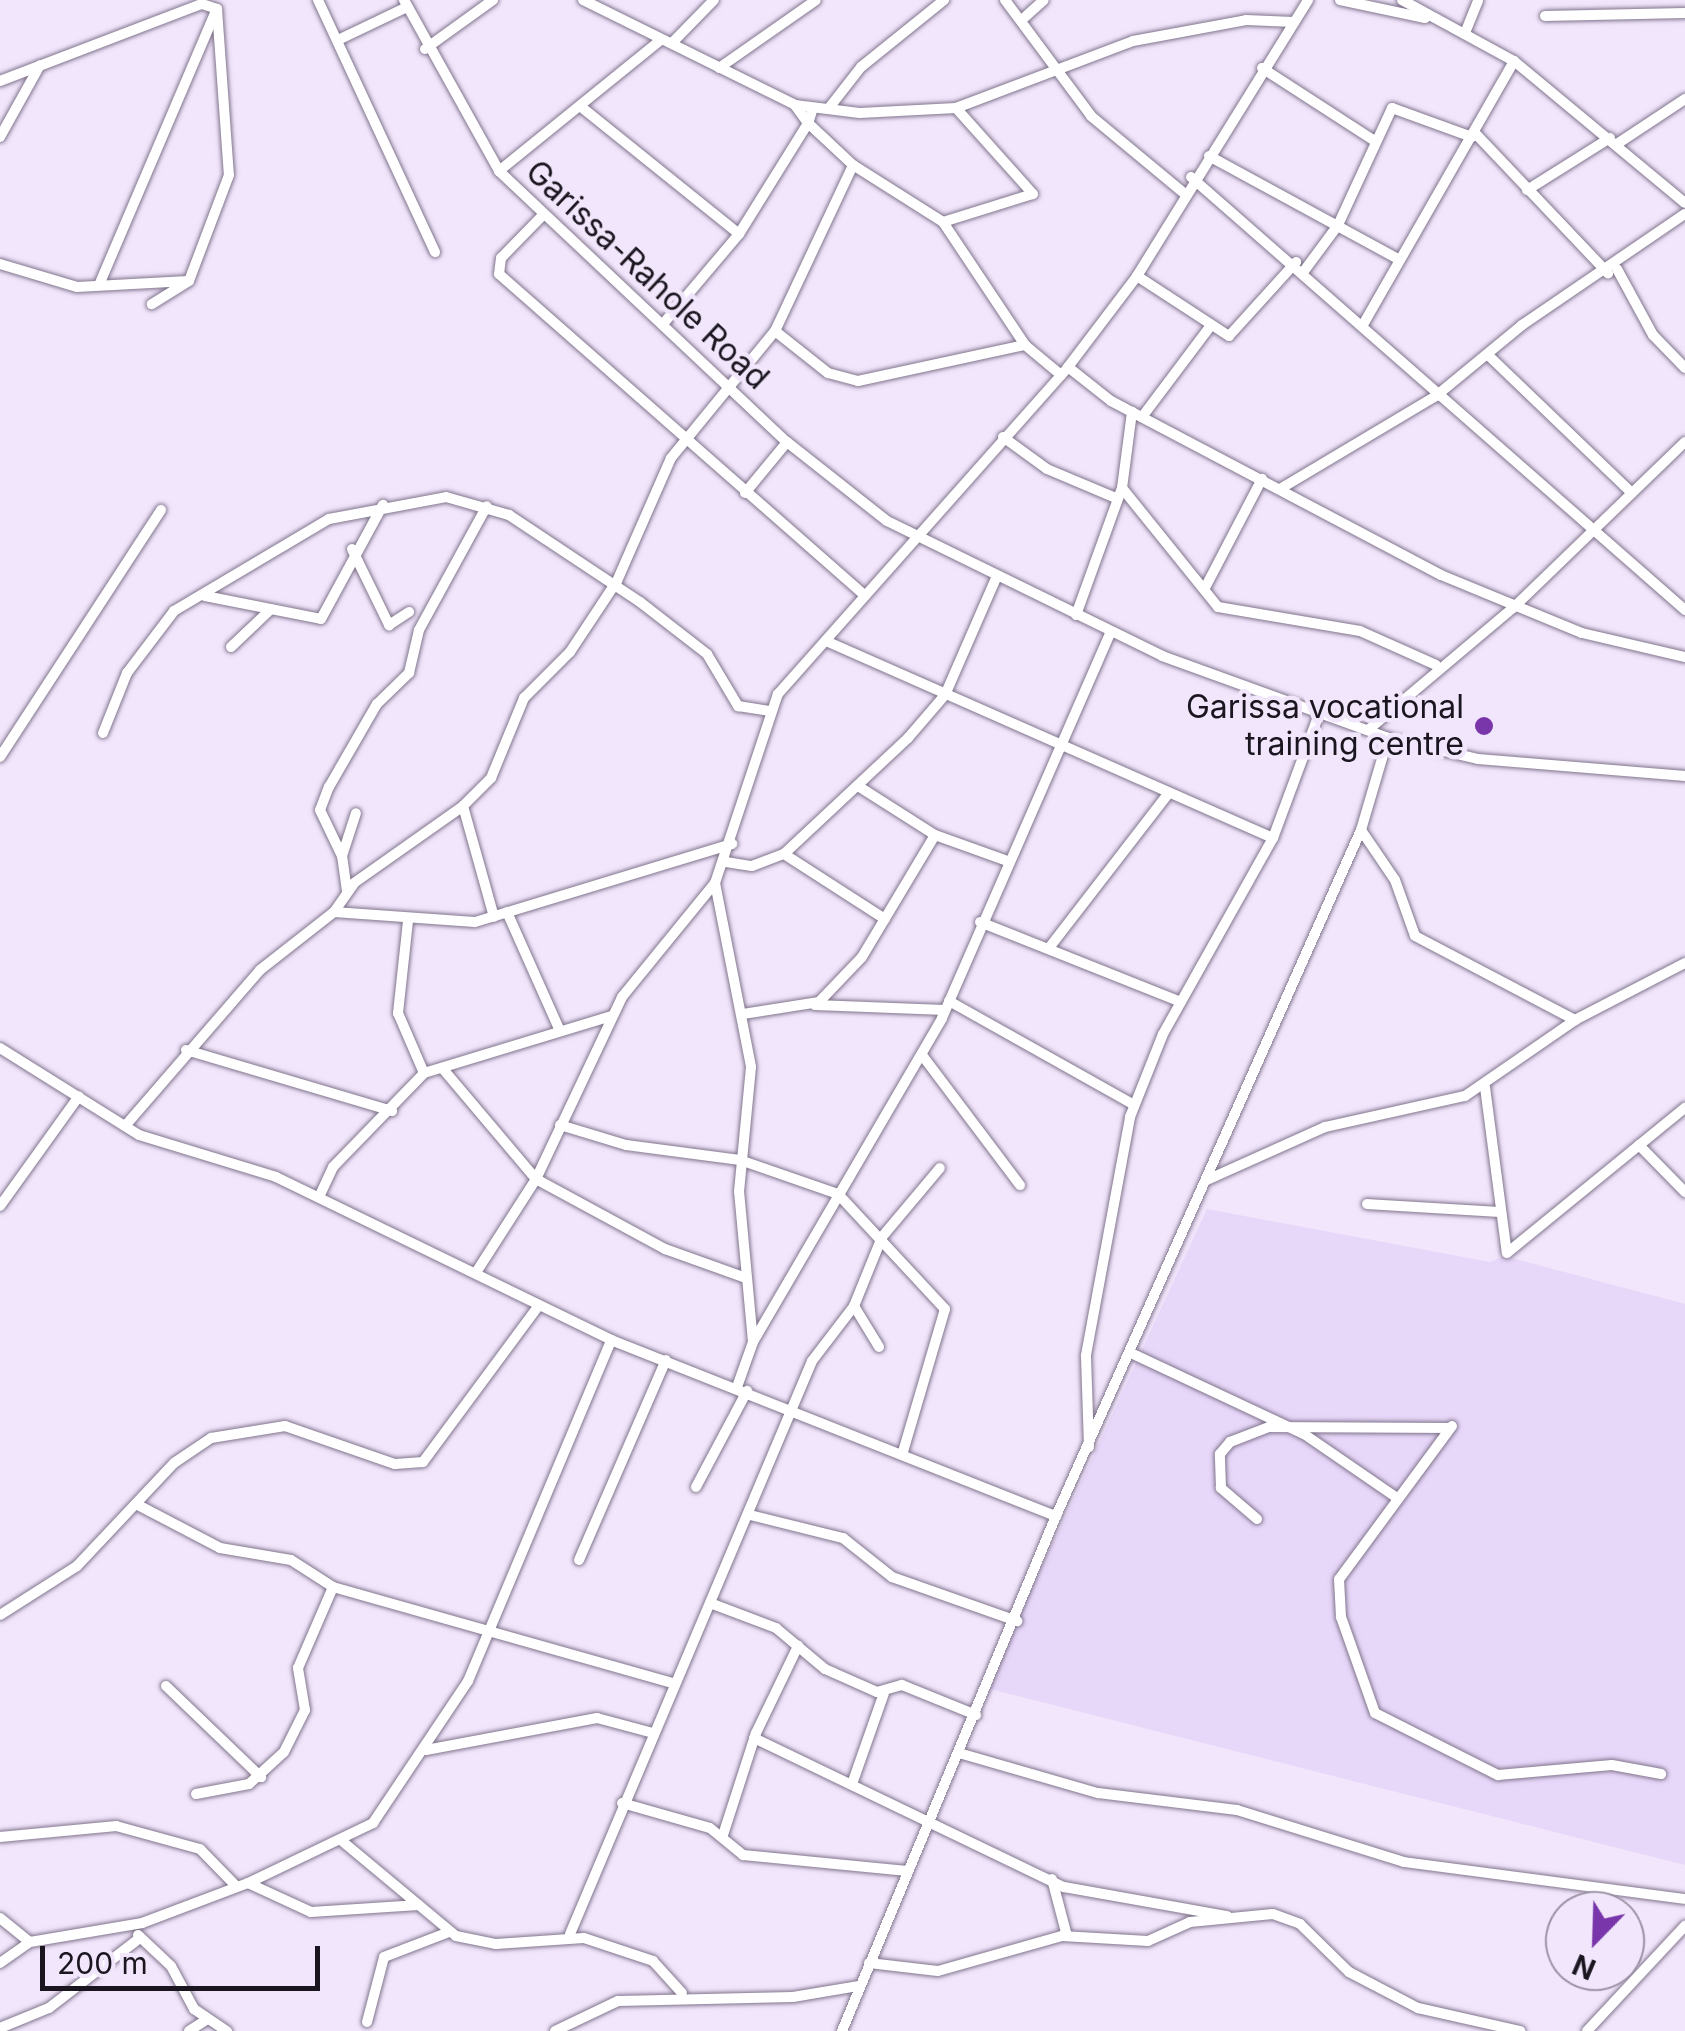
<!DOCTYPE html>
<style>
body{margin:0}
#map{position:relative;width:1685px;height:2031px;overflow:hidden;background:#f1e6fc;font-family:Inter,sans-serif}
div>[style]{position:absolute}
[style*='--x']{left:calc(var(--x)*1px);top:calc(var(--y)*1px);width:calc(var(--w)*1px);rotate:calc(var(--a)*1deg)}
.built>*{inset:0;background:#e7d7f9}
.roads{filter:drop-shadow(0 0 2px #81758d) drop-shadow(0 0 2px #81758d)}
.minor>*{height:10px;margin:-5px;padding:0 5px;transform-origin:5px;border-radius:5px;background:#fff}
.dots>*{width:28px;height:28px;translate:-50% -50%;box-sizing:border-box;border:5px solid #f1e6fc;border-radius:50%}
span{translate:-50% -50%;white-space:nowrap;text-align:center;line-height:1.15;-webkit-text-stroke:9px #f1e6fc;paint-order:stroke}
.street-label{font-size:32px;color:#1a151f}
.poi-label{font-size:32px;color:#1a151f}
.right{translate:-100% -50%;text-align:right}
.north{position:absolute;left:1545px;top:1891px;width:100px;height:100px;box-sizing:border-box;background:#f1e6fc;border:2px solid #9b92a4;border-radius:50%;rotate:203deg;font-size:28px;font-weight:700;line-height:40px;text-align:center;color:#1a151f}
.north::after{content:'';display:block;margin:auto;width:35px;height:45px;background:#7936aa;clip-path:polygon(50% 0,100% 100%,50% 72%,0 100%)}
.scale{position:absolute;left:40px;top:1946px;width:280px;height:45px;box-sizing:border-box;border:5px solid #1a151f;border-top:0;padding-left:12px;font-size:30px;line-height:35px;white-space:nowrap;color:#1a151f;-webkit-text-stroke:8px #f1e6fc;paint-order:stroke}
</style>
<div id="map">
<div class="built">
<i style="clip-path:polygon(1207px 1209px,1490px 1262px,1504px 1256px,1685px 1304px,1685px 1865px,986px 1688px)"></i>
</div>
<div class="roads">
<div class="minor">
<i style="--x:318;--y:0;--w:278;--a:65.1"></i>
<i style="--x:404;--y:0;--w:196;--a:60.9"></i>
<i style="--x:499;--y:171;--w:395;--a:43.3"></i>
<i style="--x:787;--y:442;--w:127;--a:38.3"></i>
<i style="--x:887;--y:521;--w:306;--a:26.1"></i>
<i style="--x:1162;--y:656;--w:240;--a:19.9"></i>
<i style="--x:1388;--y:738;--w:92;--a:13.1"></i>
<i style="--x:1478;--y:759;--w:208;--a:4.7"></i>
<i style="--x:583;--y:0;--w:237;--a:26.3"></i>
<i style="--x:795;--y:105;--w:65;--a:7"></i>
<i style="--x:860;--y:113;--w:96;--a:-3"></i>
<i style="--x:956;--y:108;--w:189;--a:-20.7"></i>
<i style="--x:1133;--y:41;--w:115;--a:-10.5"></i>
<i style="--x:1246;--y:20;--w:48;--a:2.4"></i>
<i style="--x:1005;--y:0;--w:144;--a:53.4"></i>
<i style="--x:1091;--y:116;--w:124;--a:39.7"></i>
<i style="--x:1340;--y:0;--w:87;--a:12"></i>
<i style="--x:1402;--y:0;--w:128;--a:28.6"></i>
<i style="--x:1514;--y:61;--w:222;--a:39.7"></i>
<i style="--x:1545;--y:16;--w:140;--a:-1.2"></i>
<i style="--x:1025;--y:17;--w:25;--a:-42"></i>
<i style="--x:1465;--y:33;--w:35;--a:-68"></i>
<i style="--x:338;--y:40;--w:76;--a:-25.6"></i>
<i style="--x:672;--y:43;--w:60;--a:-45.7"></i>
<i style="--x:425;--y:49;--w:84;--a:-35.8"></i>
<i style="--x:719;--y:68;--w:118;--a:-35"></i>
<i style="--x:1262;--y:68;--w:135;--a:32.9"></i>
<i style="--x:0;--y:81;--w:216;--a:-20.9"></i>
<i style="--x:202;--y:4;--w:16;--a:18"></i>
<i style="--x:217;--y:9;--w:166;--a:85.9"></i>
<i style="--x:229;--y:175;--w:113;--a:110.7"></i>
<i style="--x:189;--y:281;--w:44;--a:148.1"></i>
<i style="--x:580;--y:106;--w:204;--a:38.8"></i>
<i style="--x:739;--y:234;--w:131;--a:-58.1"></i>
<i style="--x:808;--y:123;--w:22;--a:-126"></i>
<i style="--x:813;--y:108;--w:16;--a:108"></i>
<i style="--x:808;--y:123;--w:62;--a:43"></i>
<i style="--x:853;--y:165;--w:107;--a:32.3"></i>
<i style="--x:943;--y:222;--w:148;--a:56.3"></i>
<i style="--x:1025;--y:345;--w:47;--a:39.8"></i>
<i style="--x:829;--y:108;--w:52;--a:-52"></i>
<i style="--x:861;--y:67;--w:107;--a:-38.9"></i>
<i style="--x:1474;--y:132;--w:195;--a:46.5"></i>
<i style="--x:0;--y:137;--w:82;--a:-60.9"></i>
<i style="--x:1617;--y:144;--w:82;--a:-33.5"></i>
<i style="--x:1209;--y:156;--w:213;--a:28.6"></i>
<i style="--x:499;--y:171;--w:208;--a:-39"></i>
<i style="--x:1191;--y:177;--w:657;--a:41.24"></i>
<i style="--x:1527;--y:190;--w:98;--a:-32.1"></i>
<i style="--x:543;--y:215;--w:60;--a:134.3"></i>
<i style="--x:501;--y:258;--w:16;--a:97"></i>
<i style="--x:499;--y:274;--w:487;--a:41.3"></i>
<i style="--x:943;--y:222;--w:94;--a:-17.3"></i>
<i style="--x:1033;--y:194;--w:115;--a:-131.8"></i>
<i style="--x:0;--y:264;--w:80;--a:16.6"></i>
<i style="--x:77;--y:287;--w:111;--a:-3.1"></i>
<i style="--x:1617;--y:269;--w:75;--a:61.4"></i>
<i style="--x:1653;--y:335;--w:46;--a:45.9"></i>
<i style="--x:1304;--y:271;--w:57;--a:-53.5"></i>
<i style="--x:1338;--y:225;--w:129;--a:-65.2"></i>
<i style="--x:1392;--y:108;--w:85;--a:19.9"></i>
<i style="--x:1137;--y:276;--w:110;--a:33.1"></i>
<i style="--x:1229;--y:336;--w:100;--a:-47.8"></i>
<i style="--x:99;--y:285;--w:300;--a:-66.9"></i>
<i style="--x:1364;--y:323;--w:302;--a:-60.2"></i>
<i style="--x:663;--y:324;--w:118;--a:-49.8"></i>
<i style="--x:775;--y:331;--w:68;--a:38.4"></i>
<i style="--x:828;--y:373;--w:31;--a:15"></i>
<i style="--x:858;--y:381;--w:171;--a:-12.2"></i>
<i style="--x:1488;--y:355;--w:198;--a:43.8"></i>
<i style="--x:1068;--y:367;--w:55;--a:38.3"></i>
<i style="--x:1111;--y:401;--w:373;--a:27.8"></i>
<i style="--x:1441;--y:575;--w:152;--a:22.4"></i>
<i style="--x:1582;--y:633;--w:106;--a:13.1"></i>
<i style="--x:1142;--y:417;--w:111;--a:-53"></i>
<i style="--x:1003;--y:437;--w:54;--a:36"></i>
<i style="--x:1047;--y:469;--w:75;--a:22.8"></i>
<i style="--x:1122;--y:488;--w:153;--a:51.1"></i>
<i style="--x:1218;--y:607;--w:144;--a:9.6"></i>
<i style="--x:1360;--y:631;--w:83;--a:24.1"></i>
<i style="--x:1280;--y:489;--w:182;--a:-30.8"></i>
<i style="--x:1436;--y:396;--w:112;--a:-39.5"></i>
<i style="--x:1522;--y:325;--w:197;--a:-34.3"></i>
<i style="--x:745;--y:493;--w:66;--a:-50.5"></i>
<i style="--x:352;--y:549;--w:85;--a:64"></i>
<i style="--x:389;--y:625;--w:24;--a:-33"></i>
<i style="--x:1206;--y:586;--w:121;--a:-62.4"></i>
<i style="--x:205;--y:596;--w:118;--a:11.2"></i>
<i style="--x:321;--y:619;--w:130;--a:-61.5"></i>
<i style="--x:1076;--y:615;--w:135;--a:-70.1"></i>
<i style="--x:1122;--y:488;--w:77;--a:-82.5"></i>
<i style="--x:826;--y:641;--w:488;--a:23.8"></i>
<i style="--x:231;--y:647;--w:55;--a:-43.5"></i>
<i style="--x:1368;--y:730;--w:189;--a:-40.1"></i>
<i style="--x:1513;--y:608;--w:239;--a:-44"></i>
<i style="--x:103;--y:733;--w:65;--a:-68.2"></i>
<i style="--x:127;--y:673;--w:78;--a:-52.8"></i>
<i style="--x:174;--y:611;--w:180;--a:-30.7"></i>
<i style="--x:329;--y:519;--w:119;--a:-10.6"></i>
<i style="--x:446;--y:497;--w:66;--a:15.9"></i>
<i style="--x:509;--y:515;--w:157;--a:33.6"></i>
<i style="--x:640;--y:602;--w:85;--a:37.8"></i>
<i style="--x:707;--y:654;--w:61;--a:59.2"></i>
<i style="--x:738;--y:706;--w:33;--a:9"></i>
<i style="--x:0;--y:757;--w:295;--a:-56.9"></i>
<i style="--x:858;--y:786;--w:91;--a:32.5"></i>
<i style="--x:935;--y:835;--w:74;--a:19.7"></i>
<i style="--x:463;--y:806;--w:40;--a:-45"></i>
<i style="--x:491;--y:778;--w:87;--a:-67.6"></i>
<i style="--x:524;--y:698;--w:65;--a:-45"></i>
<i style="--x:570;--y:652;--w:85;--a:-56.5"></i>
<i style="--x:617;--y:581;--w:134;--a:-66.3"></i>
<i style="--x:671;--y:458;--w:164;--a:-50.7"></i>
<i style="--x:775;--y:331;--w:183;--a:-64.8"></i>
<i style="--x:1361;--y:830;--w:60;--a:55.8"></i>
<i style="--x:1395;--y:880;--w:59;--a:70.3"></i>
<i style="--x:1415;--y:936;--w:181;--a:27.7"></i>
<i style="--x:784;--y:854;--w:120;--a:32.8"></i>
<i style="--x:342;--y:856;--w:51;--a:-115.6"></i>
<i style="--x:320;--y:810;--w:25;--a:-69"></i>
<i style="--x:329;--y:787;--w:96;--a:-60"></i>
<i style="--x:377;--y:704;--w:45;--a:-44.1"></i>
<i style="--x:409;--y:673;--w:44;--a:-76.9"></i>
<i style="--x:419;--y:630;--w:141;--a:-61.3"></i>
<i style="--x:726;--y:862;--w:26;--a:9"></i>
<i style="--x:752;--y:866;--w:34;--a:-21"></i>
<i style="--x:784;--y:854;--w:170;--a:-43.1"></i>
<i style="--x:908;--y:738;--w:57;--a:-49.3"></i>
<i style="--x:945;--y:695;--w:130;--a:-66.4"></i>
<i style="--x:715;--y:883;--w:187;--a:78.9"></i>
<i style="--x:751;--y:1067;--w:125;--a:95.5"></i>
<i style="--x:739;--y:1191;--w:151;--a:84.7"></i>
<i style="--x:347;--y:891;--w:35;--a:-98"></i>
<i style="--x:342;--y:856;--w:45;--a:-72"></i>
<i style="--x:334;--y:912;--w:35;--a:-55"></i>
<i style="--x:354;--y:883;--w:133;--a:-35.2"></i>
<i style="--x:463;--y:806;--w:115;--a:74.4"></i>
<i style="--x:507;--y:912;--w:130;--a:66"></i>
<i style="--x:408;--y:921;--w:93;--a:96.2"></i>
<i style="--x:398;--y:1013;--w:65;--a:66.6"></i>
<i style="--x:980;--y:922;--w:216;--a:21.7"></i>
<i style="--x:1049;--y:948;--w:196;--a:-52.3"></i>
<i style="--x:949;--y:1001;--w:212;--a:29.3"></i>
<i style="--x:815;--y:1005;--w:130;--a:2.2"></i>
<i style="--x:743;--y:1014;--w:77;--a:-9"></i>
<i style="--x:819;--y:1002;--w:62;--a:-46.3"></i>
<i style="--x:862;--y:957;--w:142;--a:-59.1"></i>
<i style="--x:0;--y:1048;--w:164;--a:32"></i>
<i style="--x:139;--y:1135;--w:143;--a:17"></i>
<i style="--x:276;--y:1177;--w:373;--a:25.9"></i>
<i style="--x:611;--y:1340;--w:479;--a:21.6"></i>
<i style="--x:186;--y:1050;--w:215;--a:16.5"></i>
<i style="--x:922;--y:1055;--w:163;--a:53"></i>
<i style="--x:443;--y:1069;--w:144;--a:49.8"></i>
<i style="--x:536;--y:1179;--w:147;--a:28.5"></i>
<i style="--x:665;--y:1249;--w:86;--a:19.7"></i>
<i style="--x:1485;--y:1087;--w:167;--a:82.5"></i>
<i style="--x:560;--y:1125;--w:69;--a:16.9"></i>
<i style="--x:626;--y:1145;--w:115;--a:7.5"></i>
<i style="--x:740;--y:1160;--w:104;--a:19.1"></i>
<i style="--x:838;--y:1194;--w:157;--a:47.1"></i>
<i style="--x:945;--y:1309;--w:152;--a:106.4"></i>
<i style="--x:125;--y:1126;--w:206;--a:-49.1"></i>
<i style="--x:260;--y:970;--w:94;--a:-38.1"></i>
<i style="--x:334;--y:912;--w:141;--a:4.1"></i>
<i style="--x:475;--y:922;--w:269;--a:-16.9"></i>
<i style="--x:1639;--y:1145;--w:66;--a:45.6"></i>
<i style="--x:1207;--y:1180;--w:129;--a:-24.2"></i>
<i style="--x:1325;--y:1127;--w:143;--a:-12.5"></i>
<i style="--x:1465;--y:1096;--w:134;--a:-34.6"></i>
<i style="--x:1575;--y:1020;--w:124;--a:-27.4"></i>
<i style="--x:320;--y:1195;--w:31;--a:-65"></i>
<i style="--x:333;--y:1167;--w:131;--a:-45.9"></i>
<i style="--x:424;--y:1073;--w:196;--a:-16.9"></i>
<i style="--x:1367;--y:1204;--w:132;--a:3.5"></i>
<i style="--x:0;--y:1206;--w:135;--a:-54.3"></i>
<i style="--x:1507;--y:1253;--w:230;--a:-39.2"></i>
<i style="--x:477;--y:1271;--w:109;--a:-57.3"></i>
<i style="--x:536;--y:1179;--w:201;--a:-64.7"></i>
<i style="--x:622;--y:997;--w:147;--a:-50.8"></i>
<i style="--x:715;--y:883;--w:199;--a:-71.6"></i>
<i style="--x:778;--y:694;--w:437;--a:-48.4"></i>
<i style="--x:1068;--y:367;--w:114;--a:-52.8"></i>
<i style="--x:1137;--y:276;--w:325;--a:-58.2"></i>
<i style="--x:854;--y:1306;--w:48;--a:58.6"></i>
<i style="--x:1133;--y:1354;--w:189;--a:25.1"></i>
<i style="--x:1304;--y:1434;--w:113;--a:34.5"></i>
<i style="--x:737;--y:1387;--w:48;--a:-70.4"></i>
<i style="--x:753;--y:1342;--w:375;--a:-59.7"></i>
<i style="--x:942;--y:1018;--w:421;--a:-66.4"></i>
<i style="--x:1452;--y:1426;--w:190;--a:126.4"></i>
<i style="--x:1339;--y:1579;--w:38;--a:87"></i>
<i style="--x:1341;--y:1617;--w:102;--a:70.5"></i>
<i style="--x:1375;--y:1713;--w:138;--a:26.8"></i>
<i style="--x:1498;--y:1775;--w:114;--a:-5"></i>
<i style="--x:1612;--y:1765;--w:50;--a:10.4"></i>
<i style="--x:1089;--y:1447;--w:92;--a:-91.9"></i>
<i style="--x:1086;--y:1355;--w:242;--a:-79.5"></i>
<i style="--x:1130;--y:1117;--w:89;--a:-68.3"></i>
<i style="--x:1163;--y:1034;--w:225;--a:-60.7"></i>
<i style="--x:1273;--y:838;--w:132;--a:-69.6"></i>
<i style="--x:696;--y:1487;--w:109;--a:-62"></i>
<i style="--x:136;--y:1504;--w:95;--a:27.6"></i>
<i style="--x:220;--y:1548;--w:72;--a:9.6"></i>
<i style="--x:291;--y:1560;--w:50;--a:32.7"></i>
<i style="--x:333;--y:1587;--w:355;--a:15.8"></i>
<i style="--x:750;--y:1515;--w:96;--a:13.9"></i>
<i style="--x:843;--y:1538;--w:63;--a:38.5"></i>
<i style="--x:892;--y:1577;--w:133;--a:19.4"></i>
<i style="--x:1257;--y:1519;--w:48;--a:-139.3"></i>
<i style="--x:1221;--y:1488;--w:34;--a:-92"></i>
<i style="--x:1220;--y:1454;--w:16;--a:-50"></i>
<i style="--x:1230;--y:1442;--w:42;--a:-21"></i>
<i style="--x:1269;--y:1427;--w:181;--a:0.3"></i>
<i style="--x:579;--y:1560;--w:218;--a:-66.5"></i>
<i style="--x:710;--y:1603;--w:71;--a:20.7"></i>
<i style="--x:776;--y:1628;--w:64;--a:39.9"></i>
<i style="--x:825;--y:1669;--w:57;--a:23.9"></i>
<i style="--x:877;--y:1692;--w:26;--a:-16"></i>
<i style="--x:902;--y:1685;--w:80;--a:22.1"></i>
<i style="--x:0;--y:1615;--w:91;--a:-32.5"></i>
<i style="--x:77;--y:1566;--w:141;--a:-46.7"></i>
<i style="--x:174;--y:1463;--w:45;--a:-34"></i>
<i style="--x:211;--y:1438;--w:75;--a:-9.2"></i>
<i style="--x:285;--y:1426;--w:116;--a:19.1"></i>
<i style="--x:395;--y:1464;--w:28;--a:-4"></i>
<i style="--x:423;--y:1462;--w:192;--a:-53.5"></i>
<i style="--x:166;--y:1686;--w:132;--a:43.8"></i>
<i style="--x:754;--y:1738;--w:344;--a:25.7"></i>
<i style="--x:1064;--y:1887;--w:166;--a:10.1"></i>
<i style="--x:426;--y:1750;--w:174;--a:-10.6"></i>
<i style="--x:597;--y:1718;--w:58;--a:15"></i>
<i style="--x:959;--y:1753;--w:145;--a:16.1"></i>
<i style="--x:1098;--y:1793;--w:140;--a:7"></i>
<i style="--x:1237;--y:1810;--w:175;--a:17.3"></i>
<i style="--x:1404;--y:1862;--w:283;--a:7.5"></i>
<i style="--x:852;--y:1784;--w:96;--a:-70.6"></i>
<i style="--x:196;--y:1794;--w:54;--a:-10.7"></i>
<i style="--x:249;--y:1784;--w:47;--a:-42.4"></i>
<i style="--x:284;--y:1752;--w:47;--a:-63.4"></i>
<i style="--x:305;--y:1710;--w:43;--a:-99.5"></i>
<i style="--x:298;--y:1668;--w:88;--a:-66.6"></i>
<i style="--x:622;--y:1803;--w:91;--a:15.9"></i>
<i style="--x:710;--y:1828;--w:43;--a:39.3"></i>
<i style="--x:743;--y:1855;--w:165;--a:5.6"></i>
<i style="--x:723;--y:1835;--w:107;--a:-72.1"></i>
<i style="--x:756;--y:1733;--w:97;--a:-64.2"></i>
<i style="--x:0;--y:1837;--w:117;--a:-5.4"></i>
<i style="--x:116;--y:1826;--w:87;--a:15.3"></i>
<i style="--x:200;--y:1849;--w:52;--a:45.8"></i>
<i style="--x:342;--y:1841;--w:148;--a:39.8"></i>
<i style="--x:456;--y:1936;--w:41;--a:11.3"></i>
<i style="--x:496;--y:1944;--w:88;--a:-3.9"></i>
<i style="--x:584;--y:1938;--w:73;--a:18.4"></i>
<i style="--x:653;--y:1961;--w:43;--a:47.8"></i>
<i style="--x:1052;--y:1879;--w:59;--a:75.3"></i>
<i style="--x:248;--y:1883;--w:69;--a:24.7"></i>
<i style="--x:311;--y:1912;--w:108;--a:-3.7"></i>
<i style="--x:0;--y:1918;--w:38;--a:39"></i>
<i style="--x:570;--y:1934;--w:622;--a:-67.1"></i>
<i style="--x:812;--y:1361;--w:69;--a:-52.6"></i>
<i style="--x:854;--y:1306;--w:74;--a:-67.9"></i>
<i style="--x:882;--y:1237;--w:90;--a:-50"></i>
<i style="--x:138;--y:1935;--w:45;--a:43.2"></i>
<i style="--x:171;--y:1966;--w:49;--a:61.9"></i>
<i style="--x:194;--y:2009;--w:40;--a:34"></i>
<i style="--x:0;--y:1963;--w:37;--a:-35"></i>
<i style="--x:30;--y:1942;--w:114;--a:-9.6"></i>
<i style="--x:142;--y:1923;--w:113;--a:-20.7"></i>
<i style="--x:248;--y:1883;--w:139;--a:-25.6"></i>
<i style="--x:373;--y:1823;--w:171;--a:-56.2"></i>
<i style="--x:468;--y:1681;--w:370;--a:-67.2"></i>
<i style="--x:869;--y:1963;--w:69;--a:6.6"></i>
<i style="--x:938;--y:1971;--w:129;--a:-15.8"></i>
<i style="--x:1062;--y:1936;--w:86;--a:3.3"></i>
<i style="--x:1148;--y:1941;--w:46;--a:-24.3"></i>
<i style="--x:1190;--y:1922;--w:83;--a:-5.5"></i>
<i style="--x:1273;--y:1914;--w:29;--a:20"></i>
<i style="--x:1300;--y:1924;--w:69;--a:44.4"></i>
<i style="--x:1349;--y:1972;--w:78;--a:27.6"></i>
<i style="--x:1418;--y:2008;--w:105;--a:12.7"></i>
<i style="--x:367;--y:2022;--w:67;--a:-75.3"></i>
<i style="--x:384;--y:1957;--w:70;--a:-21"></i>
<i style="--x:0;--y:2028;--w:53;--a:-22.2"></i>
<i style="--x:49;--y:2008;--w:115;--a:-37.6"></i>
<i style="--x:189;--y:2031;--w:20;--a:-33"></i>
<i style="--x:555;--y:2031;--w:70;--a:-25.5"></i>
<i style="--x:618;--y:2001;--w:175;--a:-1.3"></i>
<i style="--x:793;--y:1997;--w:67;--a:-9.5"></i>
<i style="--x:842;--y:2031;--w:558;--a:-67.44"></i>
<i style="--x:1056;--y:1516;--w:751;--a:-66.03"></i>
<i style="--x:1361;--y:830;--w:96;--a:-73.6"></i>
<i style="--x:1587;--y:2031;--w:144;--a:-47"></i>
</div>
</div>
<div class="dots">
<i style="left:1484px;top:726px;background:#7936aa"></i>
</div>
<div class="street-label">
<span style="left:647px;top:275px;rotate:43deg">Garissa-Rahole Road</span>
</div>
<div class="poi-label">
<span class="right" style="left:1464px;top:726px">Garissa vocational<br>training centre</span>
</div>
<div class="north">N</div>
<div class="scale">200 m</div>
</div>
